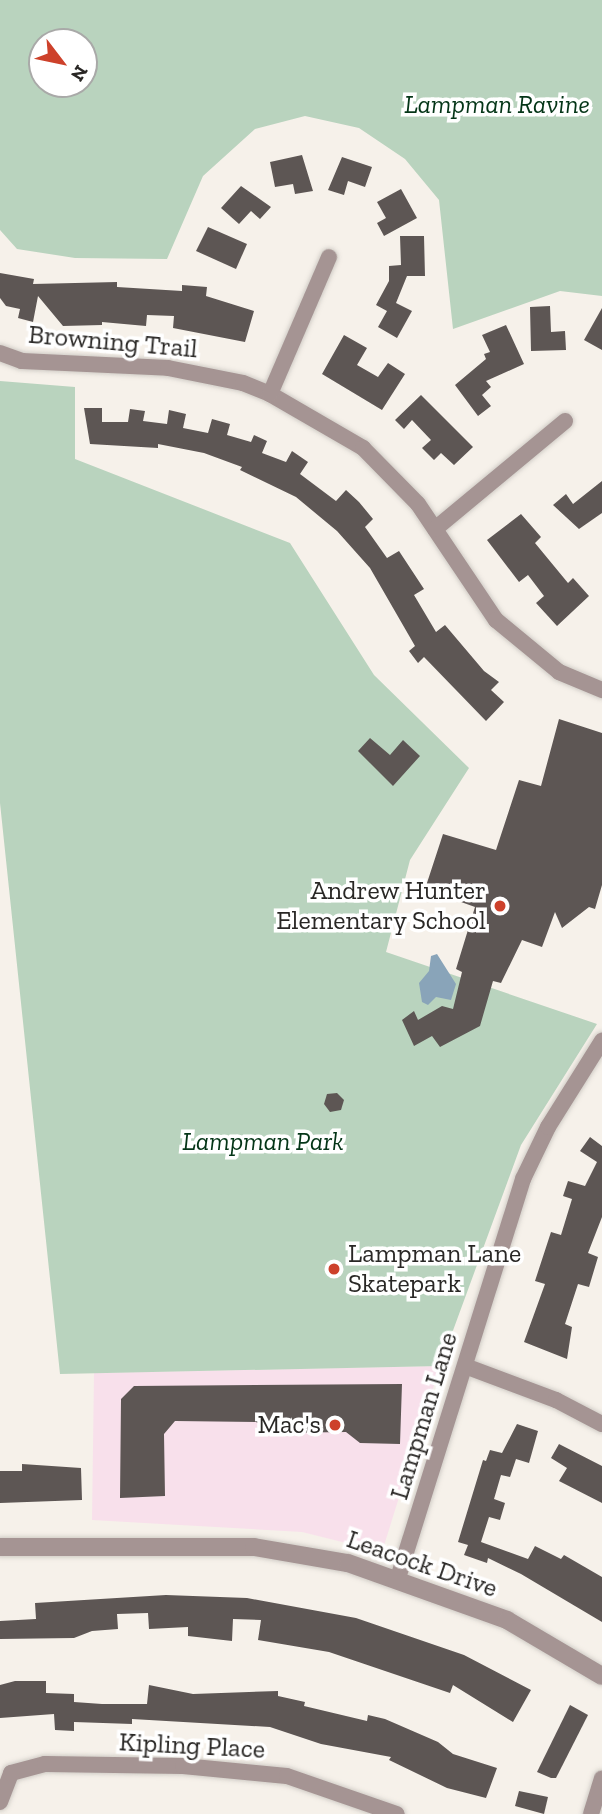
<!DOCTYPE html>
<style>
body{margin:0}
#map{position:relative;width:602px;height:1814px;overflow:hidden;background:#f6f1ea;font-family:"Zilla Slab",serif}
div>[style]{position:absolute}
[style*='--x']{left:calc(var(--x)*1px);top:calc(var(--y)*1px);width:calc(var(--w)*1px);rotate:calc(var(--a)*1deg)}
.commercial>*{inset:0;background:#f8e0eb}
.green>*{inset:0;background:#b9d3be}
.water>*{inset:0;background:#89a4b9}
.building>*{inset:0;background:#5d5654}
.roads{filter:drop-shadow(0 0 2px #d1cdc7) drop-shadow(0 0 2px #d1cdc7)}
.minor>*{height:16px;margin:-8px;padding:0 8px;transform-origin:8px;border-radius:8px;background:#a59493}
.tertiary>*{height:18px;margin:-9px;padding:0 9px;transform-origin:9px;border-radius:9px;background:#a59493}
.dots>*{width:19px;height:19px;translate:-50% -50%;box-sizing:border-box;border:4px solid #fff;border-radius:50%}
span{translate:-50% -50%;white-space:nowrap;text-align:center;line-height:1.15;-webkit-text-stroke:7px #fff;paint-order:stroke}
.park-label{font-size:26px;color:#043517;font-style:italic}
.street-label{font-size:26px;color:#292725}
.poi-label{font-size:26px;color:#292725}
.right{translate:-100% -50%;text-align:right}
.left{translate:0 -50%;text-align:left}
.north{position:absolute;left:28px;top:28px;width:70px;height:70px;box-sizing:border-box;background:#fff;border:2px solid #a9a9a8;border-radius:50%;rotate:122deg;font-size:19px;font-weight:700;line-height:28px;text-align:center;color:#292725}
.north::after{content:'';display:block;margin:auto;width:24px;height:32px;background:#cd412b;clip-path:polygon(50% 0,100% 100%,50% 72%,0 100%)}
</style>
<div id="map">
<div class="commercial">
<i style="clip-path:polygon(440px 1366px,382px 1552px,302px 1532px,92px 1520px,94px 1373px)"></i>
</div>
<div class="green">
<i style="clip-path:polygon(evenodd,0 0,602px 0,602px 296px,560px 291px,453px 329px,439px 200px,405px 159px,359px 128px,305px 116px,255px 129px,203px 176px,167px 259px,75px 258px,17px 249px,0 230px,0 0,42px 42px,84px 42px,84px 84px,42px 84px,42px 42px)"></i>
<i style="clip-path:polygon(0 381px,75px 387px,75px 459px,290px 543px,374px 675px,469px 768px,410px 860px,386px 952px,597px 1024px,521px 1145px,440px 1366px,60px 1374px,0 803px)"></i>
</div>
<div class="water">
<i style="clip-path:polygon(437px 954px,456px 984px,451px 1000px,436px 997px,428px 1005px,422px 1002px,419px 983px,429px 971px,431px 956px)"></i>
</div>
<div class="building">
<i style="clip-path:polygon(302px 155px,313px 191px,295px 194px,293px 184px,275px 187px,270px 162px)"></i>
<i style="clip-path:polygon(342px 157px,372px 167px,365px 187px,348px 181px,344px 195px,328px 190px)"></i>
<i style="clip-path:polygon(241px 186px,271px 207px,260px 219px,251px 211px,239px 224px,221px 208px)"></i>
<i style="clip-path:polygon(401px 189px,417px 218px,384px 236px,377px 223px,386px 218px,377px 202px)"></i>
<i style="clip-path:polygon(208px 227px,247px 244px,236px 269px,196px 251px)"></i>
<i style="clip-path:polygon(400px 236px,424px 236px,425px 276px,407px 276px,396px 303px,412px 311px,397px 338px,378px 327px,387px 311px,376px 305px,389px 281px,389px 266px,401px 265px)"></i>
<i style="clip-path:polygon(0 273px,34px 279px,33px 284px,117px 282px,117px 287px,182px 291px,182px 285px,207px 287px,206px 296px,254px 311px,245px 342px,173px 328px,174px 316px,147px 315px,146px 326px,102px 322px,102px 325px,63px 326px,38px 296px,33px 322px,18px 318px,20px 309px,6px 306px,0 298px)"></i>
<i style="clip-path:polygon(550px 306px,551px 332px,565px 331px,566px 350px,531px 351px,530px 307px)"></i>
<i style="clip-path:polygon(602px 308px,602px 350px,584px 340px)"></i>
<i style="clip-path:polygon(506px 325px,524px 364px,486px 381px,491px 387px,482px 395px,491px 406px,478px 416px,455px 385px,486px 359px,484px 354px,490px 352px,482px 335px)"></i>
<i style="clip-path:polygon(344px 335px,367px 348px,357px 365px,378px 377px,388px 363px,405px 374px,382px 410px,322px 374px)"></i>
<i style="clip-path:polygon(421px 395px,473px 447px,454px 465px,441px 453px,434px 460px,422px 448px,431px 440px,412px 420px,404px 429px,395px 420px)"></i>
<i style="clip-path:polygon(84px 408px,102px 408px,102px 422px,128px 422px,130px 409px,145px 411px,143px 421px,167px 424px,169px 410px,186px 414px,183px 428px,208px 433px,212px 419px,230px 424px,227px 435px,251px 442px,254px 435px,267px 441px,262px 453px,286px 462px,292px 451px,308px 462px,300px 474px,336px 501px,346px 490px,359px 502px,373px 519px,365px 527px,387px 558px,399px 551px,424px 589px,414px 595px,436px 632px,445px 625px,484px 671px,499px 682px,491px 690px,504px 702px,486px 721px,424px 657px,418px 663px,409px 651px,415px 646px,370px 568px,337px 531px,296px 497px,240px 470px,242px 467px,204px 453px,158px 444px,158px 448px,90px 444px)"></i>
<i style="clip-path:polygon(602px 481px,602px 513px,579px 529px,553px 505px,566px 494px,573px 504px)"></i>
<i style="clip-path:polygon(521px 514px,541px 537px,535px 543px,568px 583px,573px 578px,589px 596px,557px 626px,536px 603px,544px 596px,528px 575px,519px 582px,487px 540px)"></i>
<i style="clip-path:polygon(559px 719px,602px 733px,602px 885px,595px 909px,589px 907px,562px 928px,555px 912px,542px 947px,522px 940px,501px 983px,493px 981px,480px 1026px,440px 1047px,432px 1036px,414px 1046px,402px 1020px,414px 1011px,418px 1020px,442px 1006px,453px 1009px,462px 972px,456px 969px,475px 907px,425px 889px,443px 834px,496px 850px,519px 780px,541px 786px)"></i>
<i style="clip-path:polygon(370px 738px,390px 755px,403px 740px,420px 756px,393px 786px,358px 751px)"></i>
<i style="clip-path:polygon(337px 1093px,344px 1100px,341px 1110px,330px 1112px,324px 1104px,327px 1094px)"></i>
<i style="clip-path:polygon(590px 1137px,602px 1146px,602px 1217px,588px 1253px,598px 1257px,589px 1287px,578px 1284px,565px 1324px,572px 1327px,567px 1359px,524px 1342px,545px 1284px,535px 1281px,551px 1232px,561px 1235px,572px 1199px,563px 1196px,568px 1181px,585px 1186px,597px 1162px,580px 1151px)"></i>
<i style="clip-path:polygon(402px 1384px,400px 1444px,360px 1443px,346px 1432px,274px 1433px,256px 1422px,175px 1421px,164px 1434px,165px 1496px,120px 1498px,121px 1399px,134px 1386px)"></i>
<i style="clip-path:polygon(517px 1424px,538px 1431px,529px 1463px,516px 1459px,510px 1477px,501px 1475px,494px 1499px,505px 1503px,500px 1520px,489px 1517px,481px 1542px,528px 1559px,535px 1546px,561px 1559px,564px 1555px,602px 1577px,602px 1622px,521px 1574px,488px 1558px,487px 1563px,464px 1555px,468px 1545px,458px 1542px,483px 1460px,486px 1461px,490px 1450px,502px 1453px)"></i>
<i style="clip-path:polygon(559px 1444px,602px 1466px,602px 1503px,559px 1481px,567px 1468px,551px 1458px)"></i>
<i style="clip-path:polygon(22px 1464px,81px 1468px,82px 1500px,0 1503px,0 1471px,22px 1471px)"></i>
<i style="clip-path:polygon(166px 1595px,247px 1598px,356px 1618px,464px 1655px,531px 1690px,513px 1722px,453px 1685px,450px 1693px,329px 1652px,258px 1640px,261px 1620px,233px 1619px,232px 1641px,188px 1636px,188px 1627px,149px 1629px,148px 1613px,117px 1614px,118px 1629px,92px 1631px,74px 1638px,0 1639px,0 1621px,36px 1619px,35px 1603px)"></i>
<i style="clip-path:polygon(15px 1681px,46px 1681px,46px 1693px,74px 1694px,74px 1702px,102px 1704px,147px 1704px,149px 1685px,193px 1694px,278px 1691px,278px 1696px,305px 1702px,304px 1706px,367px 1721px,368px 1715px,385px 1719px,438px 1742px,453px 1754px,497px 1768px,486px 1798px,447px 1788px,389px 1760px,391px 1757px,321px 1744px,270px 1727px,132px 1719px,132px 1724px,74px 1722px,74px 1731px,55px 1730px,54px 1714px,0 1718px,0 1685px)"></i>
<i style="clip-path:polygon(570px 1705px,588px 1715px,556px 1778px,551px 1778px,537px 1772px)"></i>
<i style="clip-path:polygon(519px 1791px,548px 1797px,544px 1814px,515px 1806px)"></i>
</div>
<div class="roads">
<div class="minor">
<i style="--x:0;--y:353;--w:23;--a:20"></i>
<i style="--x:22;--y:361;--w:146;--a:2.7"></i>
<i style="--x:168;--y:368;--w:76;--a:11.3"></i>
<i style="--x:243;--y:383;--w:29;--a:22"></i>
<i style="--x:270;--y:394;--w:108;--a:30.1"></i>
<i style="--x:363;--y:448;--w:78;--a:45.5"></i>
<i style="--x:418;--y:504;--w:140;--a:56.1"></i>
<i style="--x:496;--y:620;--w:82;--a:39.5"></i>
<i style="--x:559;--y:672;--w:47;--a:22.7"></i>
<i style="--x:270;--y:394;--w:149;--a:-66.7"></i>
<i style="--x:435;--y:529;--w:169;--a:-39.7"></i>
<i style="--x:465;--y:1366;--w:97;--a:20.5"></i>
<i style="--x:556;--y:1400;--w:52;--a:27.6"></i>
<i style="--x:398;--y:1578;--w:418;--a:-72.6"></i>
<i style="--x:523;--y:1179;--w:58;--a:-64.3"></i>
<i style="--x:548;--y:1127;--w:102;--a:-57.9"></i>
<i style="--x:0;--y:1802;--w:31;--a:-69"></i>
<i style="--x:11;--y:1773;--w:35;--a:-15"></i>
<i style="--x:45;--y:1764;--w:138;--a:0.8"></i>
<i style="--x:183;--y:1766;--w:104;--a:5.5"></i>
<i style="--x:287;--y:1776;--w:116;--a:19.1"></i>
<i style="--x:591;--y:1814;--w:37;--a:-73"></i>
</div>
<div class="tertiary">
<i style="--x:0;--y:1547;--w:254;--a:0"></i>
<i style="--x:254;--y:1547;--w:95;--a:9.7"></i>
<i style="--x:348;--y:1563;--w:169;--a:19.7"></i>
<i style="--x:507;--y:1620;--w:110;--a:30.5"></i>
</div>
</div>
<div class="dots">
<i style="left:500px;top:906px;background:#cd412b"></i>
<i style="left:334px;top:1269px;background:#cd412b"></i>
<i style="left:335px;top:1425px;background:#cd412b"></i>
</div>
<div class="park-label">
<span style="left:497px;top:105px">Lampman Ravine</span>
<span style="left:263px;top:1142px">Lampman Park</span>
</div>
<div class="street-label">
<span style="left:113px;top:342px;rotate:5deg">Browning Trail</span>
<span style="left:424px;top:1416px;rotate:-73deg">Lampman Lane</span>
<span style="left:422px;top:1564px;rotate:19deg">Leacock Drive</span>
<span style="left:192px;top:1746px;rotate:3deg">Kipling Place</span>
</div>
<div class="poi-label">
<span class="right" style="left:486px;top:906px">Andrew Hunter<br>Elementary School</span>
<span class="left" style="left:348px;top:1269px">Lampman Lane<br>Skatepark</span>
<span class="right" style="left:321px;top:1425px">Mac's</span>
</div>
<div class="north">N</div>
</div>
